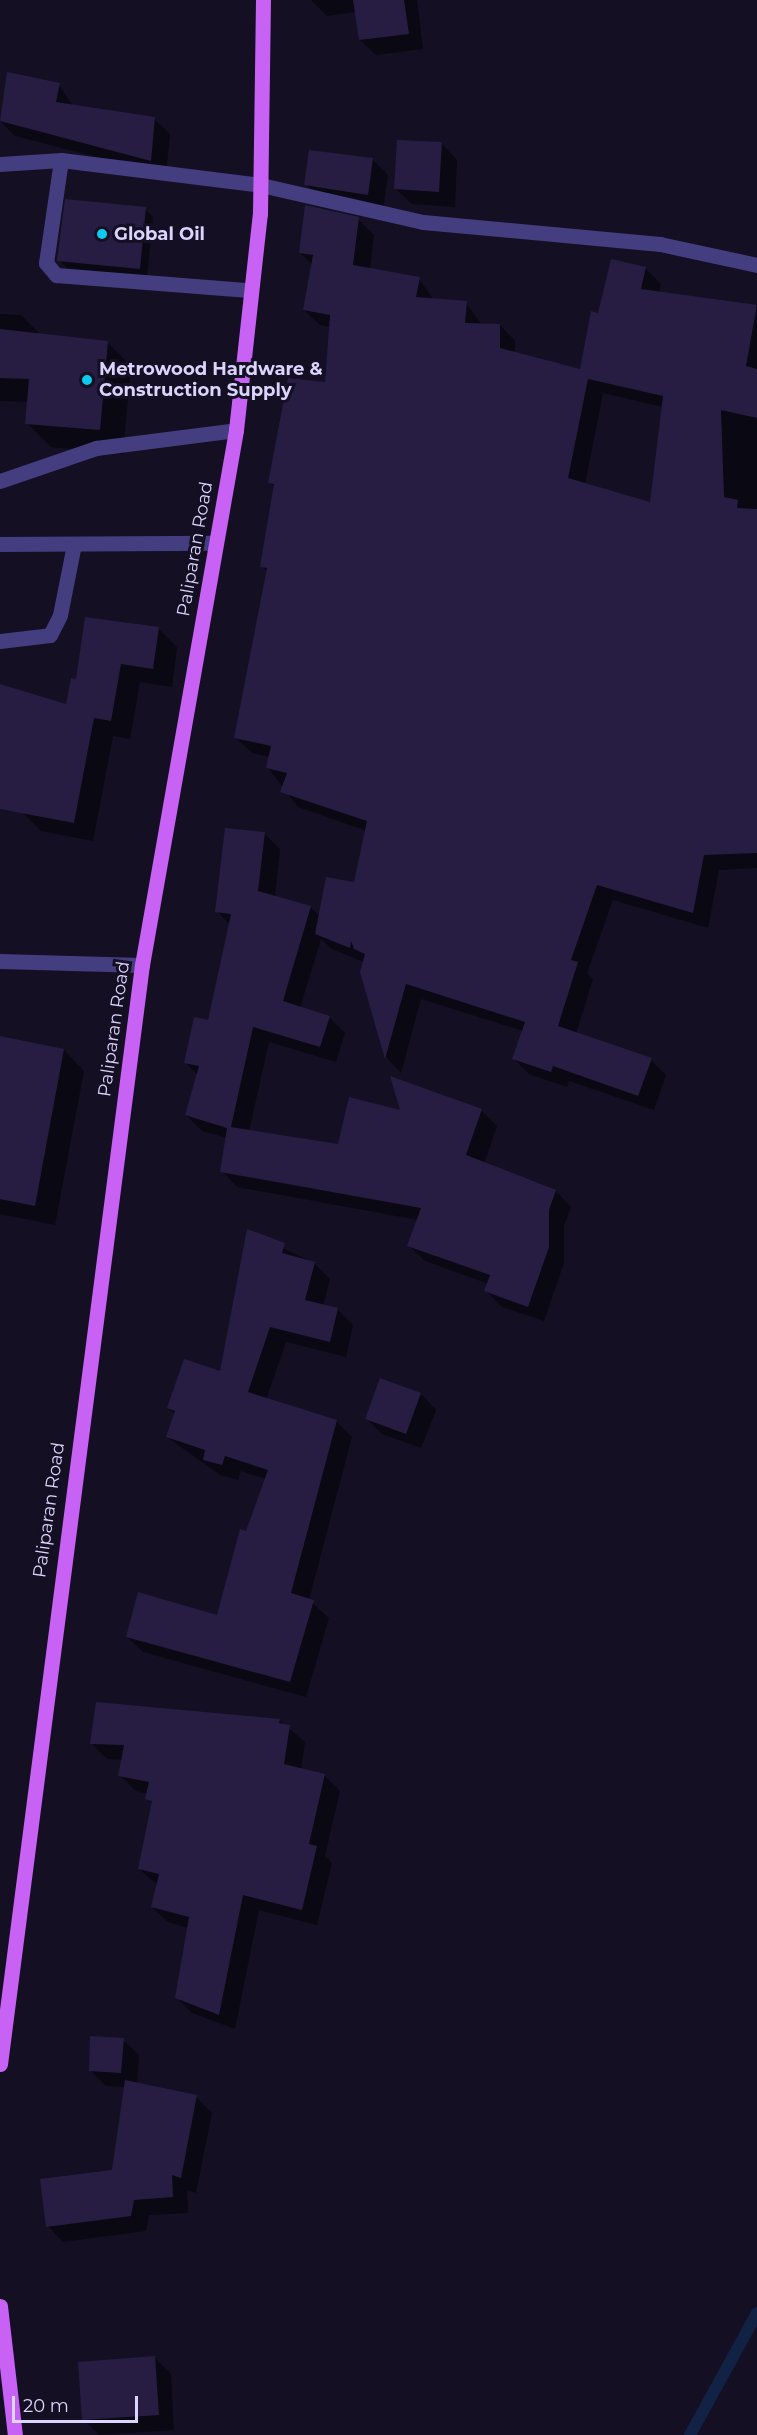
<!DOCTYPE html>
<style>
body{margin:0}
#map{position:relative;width:757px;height:2435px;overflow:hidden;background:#140f23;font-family:Montserrat,sans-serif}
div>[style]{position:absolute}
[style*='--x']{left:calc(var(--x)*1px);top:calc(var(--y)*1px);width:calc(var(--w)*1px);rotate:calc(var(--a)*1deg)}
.shadow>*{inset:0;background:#0007}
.stream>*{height:12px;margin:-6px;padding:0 6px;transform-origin:6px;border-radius:6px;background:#112245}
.building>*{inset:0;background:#271d43}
.lane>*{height:15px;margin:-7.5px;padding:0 7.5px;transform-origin:7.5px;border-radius:7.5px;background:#443d7f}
.street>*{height:15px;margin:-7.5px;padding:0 7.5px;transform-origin:7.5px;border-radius:7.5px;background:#443d7f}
.primary>*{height:15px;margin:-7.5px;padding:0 7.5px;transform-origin:7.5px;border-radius:7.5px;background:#c762f5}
.dots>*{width:16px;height:16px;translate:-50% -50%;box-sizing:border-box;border:3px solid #140f23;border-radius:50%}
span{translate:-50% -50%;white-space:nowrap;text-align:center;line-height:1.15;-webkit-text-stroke:6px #140f23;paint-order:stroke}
.poi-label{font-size:18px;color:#dbd4fc;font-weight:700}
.left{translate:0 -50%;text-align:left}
.street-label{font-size:18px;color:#dbd4fc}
.scale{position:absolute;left:12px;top:2396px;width:126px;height:27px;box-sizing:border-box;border:3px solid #dbd4fc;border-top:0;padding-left:8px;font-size:18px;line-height:21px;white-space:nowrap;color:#dbd4fc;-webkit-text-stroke:4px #140f23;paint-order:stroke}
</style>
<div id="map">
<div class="shadow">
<i style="clip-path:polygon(311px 0,417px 0,423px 49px,376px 55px,360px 40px,356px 12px,327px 16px)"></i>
<i style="clip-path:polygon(9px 74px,59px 85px,73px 106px,154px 119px,170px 134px,166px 175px,15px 136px,0 121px)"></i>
<i style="clip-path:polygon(442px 144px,457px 160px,455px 207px,412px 204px,396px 189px)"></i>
<i style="clip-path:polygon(372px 159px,388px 175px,383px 210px,322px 200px,306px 184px)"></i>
<i style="clip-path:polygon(145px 209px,153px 217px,147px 277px,67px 268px,59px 260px)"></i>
<i style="clip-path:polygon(evenodd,358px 219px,374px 235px,370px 269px,419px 279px,434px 300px,466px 303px,482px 325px,500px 325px,515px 341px,515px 353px,581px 371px,600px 314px,645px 268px,661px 284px,659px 293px,757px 307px,757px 868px,719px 870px,708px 928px,613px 900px,587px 973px,593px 979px,576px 1034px,651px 1060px,666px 1075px,654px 1110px,569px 1081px,567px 1087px,529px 1074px,513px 1058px,523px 1031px,421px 999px,401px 1073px,387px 1058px,362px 972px,364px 962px,332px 949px,321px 939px,300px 1008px,329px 1017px,345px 1033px,336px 1062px,269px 1042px,249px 1131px,339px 1145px,402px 1112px,481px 1110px,497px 1126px,484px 1164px,556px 1191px,571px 1207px,564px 1226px,564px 1263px,544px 1321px,502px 1307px,486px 1291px,489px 1284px,425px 1261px,409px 1246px,418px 1220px,237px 1187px,222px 1171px,227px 1138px,202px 1131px,186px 1115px,198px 1075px,185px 1062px,210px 1022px,230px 925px,217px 911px,264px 833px,280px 849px,275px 897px,310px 907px,320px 916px,355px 884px,367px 831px,298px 807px,268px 768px,270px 757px,252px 753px,236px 738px,268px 573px,261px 566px,275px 488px,269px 482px,326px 383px,330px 327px,320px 325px,304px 310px,313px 265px,300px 253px,358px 219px,603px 393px,663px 407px,651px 504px,585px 484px,603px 393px)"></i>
<i style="clip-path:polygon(0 314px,21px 315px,41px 335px,107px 342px,131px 366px,123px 454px,51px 447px,27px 423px,29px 402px,0 401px)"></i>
<i style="clip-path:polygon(158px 628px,177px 647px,172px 687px,140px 682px,130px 739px,113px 736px,93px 841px,41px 831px,22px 812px,0 759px,0 686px,67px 706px,77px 680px)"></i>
<i style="clip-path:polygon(0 1038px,64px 1050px,84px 1071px,55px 1225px,0 1214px)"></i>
<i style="clip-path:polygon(248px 1231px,314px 1263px,330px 1279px,323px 1306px,337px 1309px,353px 1325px,346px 1357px,286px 1342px,266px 1400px,336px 1421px,352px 1437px,309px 1600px,329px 1618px,306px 1697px,143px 1652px,127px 1637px,218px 1616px,266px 1479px,241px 1471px,238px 1480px,220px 1475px,167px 1437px,175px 1414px,168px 1408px,221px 1373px)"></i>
<i style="clip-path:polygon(421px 1394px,436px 1410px,421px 1448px,382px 1434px,366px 1418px)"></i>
<i style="clip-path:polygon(279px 1720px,305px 1742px,301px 1770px,324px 1775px,340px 1791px,325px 1856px,332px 1863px,317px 1925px,259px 1910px,235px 2029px,192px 2013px,176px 1997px,188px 1928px,168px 1922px,152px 1907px,158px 1885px,139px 1869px,153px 1805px,148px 1794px,136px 1791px,120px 1776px,123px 1760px,107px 1759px,92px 1744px)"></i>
<i style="clip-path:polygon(123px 2040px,139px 2055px,137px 2084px,196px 2097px,212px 2113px,196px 2193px,187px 2190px,188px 2213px,149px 2215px,146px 2231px,63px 2242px,48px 2226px,114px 2171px,125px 2087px,106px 2086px,90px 2070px)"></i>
<i style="clip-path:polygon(155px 2358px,171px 2374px,174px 2430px,99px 2435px,83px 2419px)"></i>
</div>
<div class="stream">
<i style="--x:690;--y:2435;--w:139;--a:-61.2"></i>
</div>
<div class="building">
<i style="clip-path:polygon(353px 0,404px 0,409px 34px,359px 40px)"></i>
<i style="clip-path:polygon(7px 72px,60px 83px,56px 102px,155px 117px,151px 161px,0 121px)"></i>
<i style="clip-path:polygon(397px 140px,442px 142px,439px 192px,394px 189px)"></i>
<i style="clip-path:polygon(309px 150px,373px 158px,368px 195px,304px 185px)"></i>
<i style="clip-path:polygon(65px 199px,146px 207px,140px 269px,57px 261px)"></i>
<i style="clip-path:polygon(evenodd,305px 205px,359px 217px,353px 265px,420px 277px,416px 297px,467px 301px,465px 323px,500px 324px,500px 348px,580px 369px,591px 311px,598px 313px,611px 259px,646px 267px,641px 289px,757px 305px,746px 366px,757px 369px,757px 418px,721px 410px,724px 497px,738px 500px,737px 508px,757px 509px,757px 853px,704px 855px,693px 913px,597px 885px,571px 960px,578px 962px,558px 1026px,652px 1058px,638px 1096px,553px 1066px,551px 1072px,512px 1059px,525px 1022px,406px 984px,385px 1059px,360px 972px,365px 954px,354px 949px,351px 941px,350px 948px,315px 934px,326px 877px,354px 882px,367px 821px,280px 792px,287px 773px,266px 768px,271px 746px,234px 738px,267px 568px,260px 567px,274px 484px,268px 483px,288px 378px,325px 382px,330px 315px,303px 310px,313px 255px,299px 253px,305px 205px,588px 379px,663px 396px,650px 502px,568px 478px,588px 379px)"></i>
<i style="clip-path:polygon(0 329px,108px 341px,100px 430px,25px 424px,29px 379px,0 378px)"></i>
<i style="clip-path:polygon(85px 617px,159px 627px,153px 669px,121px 664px,111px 721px,94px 718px,74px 823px,0 809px,0 684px,66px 704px,71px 678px,76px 679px)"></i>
<i style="clip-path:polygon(225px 828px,265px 832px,258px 891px,311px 906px,283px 1001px,330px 1016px,320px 1047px,253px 1027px,231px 1127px,338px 1144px,349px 1097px,400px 1110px,390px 1076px,482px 1109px,466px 1155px,556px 1190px,549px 1210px,549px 1247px,528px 1307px,484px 1291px,490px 1275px,407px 1246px,421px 1208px,220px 1172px,227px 1128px,185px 1115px,199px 1066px,184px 1063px,194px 1017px,208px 1020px,231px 914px,215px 912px)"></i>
<i style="clip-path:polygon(0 1036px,64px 1049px,35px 1206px,0 1199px)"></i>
<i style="clip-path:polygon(247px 1229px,285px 1243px,282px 1253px,315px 1262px,305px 1300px,338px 1308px,330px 1342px,270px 1327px,248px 1392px,337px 1420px,291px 1593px,314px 1600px,290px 1682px,126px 1637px,138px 1592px,217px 1615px,240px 1529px,246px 1531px,268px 1470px,225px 1456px,222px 1465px,203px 1460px,205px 1450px,166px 1437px,175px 1411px,167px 1408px,184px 1359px,220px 1371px)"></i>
<i style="clip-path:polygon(380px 1378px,421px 1393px,406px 1434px,365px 1419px)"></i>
<i style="clip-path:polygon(96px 1702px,280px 1719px,279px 1723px,290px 1725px,284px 1764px,325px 1774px,309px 1844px,317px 1846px,302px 1910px,243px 1895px,219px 2015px,175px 1998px,189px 1917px,151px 1907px,159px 1874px,138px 1869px,152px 1801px,145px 1799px,149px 1782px,118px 1776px,124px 1745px,90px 1744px)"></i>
<i style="clip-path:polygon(90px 2036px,124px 2038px,121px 2073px,89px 2071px)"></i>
<i style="clip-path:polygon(125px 2080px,197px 2095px,181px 2178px,172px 2175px,173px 2197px,134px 2200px,131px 2216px,46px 2227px,40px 2179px,112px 2170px)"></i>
<i style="clip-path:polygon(155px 2356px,159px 2415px,82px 2420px,78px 2362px)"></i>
</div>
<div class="lane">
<i style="--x:61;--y:160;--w:104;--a:98.3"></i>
<i style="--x:46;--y:263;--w:16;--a:50"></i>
<i style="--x:56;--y:275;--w:193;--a:4.5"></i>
<i style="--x:0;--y:164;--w:61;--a:-3.8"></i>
<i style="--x:61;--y:160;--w:202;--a:7.1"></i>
<i style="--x:0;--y:481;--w:102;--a:-19"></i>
<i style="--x:96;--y:448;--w:141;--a:-7.3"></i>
<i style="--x:0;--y:544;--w:216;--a:-0.3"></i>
<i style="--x:0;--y:641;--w:50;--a:-6.8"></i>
<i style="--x:50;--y:635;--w:22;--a:-63"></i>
<i style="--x:60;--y:615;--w:72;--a:-78.8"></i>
<i style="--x:0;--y:961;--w:142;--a:1.6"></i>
</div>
<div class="street">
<i style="--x:261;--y:185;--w:166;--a:12.9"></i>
<i style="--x:423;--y:222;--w:238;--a:5.3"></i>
<i style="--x:660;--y:244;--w:99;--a:12.2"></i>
</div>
<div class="primary">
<i style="--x:0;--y:2064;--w:1108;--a:-82.64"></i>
<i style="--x:142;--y:965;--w:543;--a:-80.03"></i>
<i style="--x:236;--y:430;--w:217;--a:-83.7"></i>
<i style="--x:260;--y:214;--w:214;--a:-89.2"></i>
<i style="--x:0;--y:2306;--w:130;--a:83.4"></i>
</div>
<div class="dots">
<i style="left:102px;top:234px;background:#0ecaee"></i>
<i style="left:87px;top:380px;background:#0ecaee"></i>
</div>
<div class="poi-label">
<span class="left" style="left:114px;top:234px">Global Oil</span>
<span class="left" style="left:99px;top:380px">Metrowood Hardware &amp;<br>Construction Supply</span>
</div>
<div class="street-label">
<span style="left:195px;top:549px;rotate:-80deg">Paliparan Road</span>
<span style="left:114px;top:1029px;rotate:-82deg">Paliparan Road</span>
<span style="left:49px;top:1510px;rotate:-82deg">Paliparan Road</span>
</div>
<div class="scale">20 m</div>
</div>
